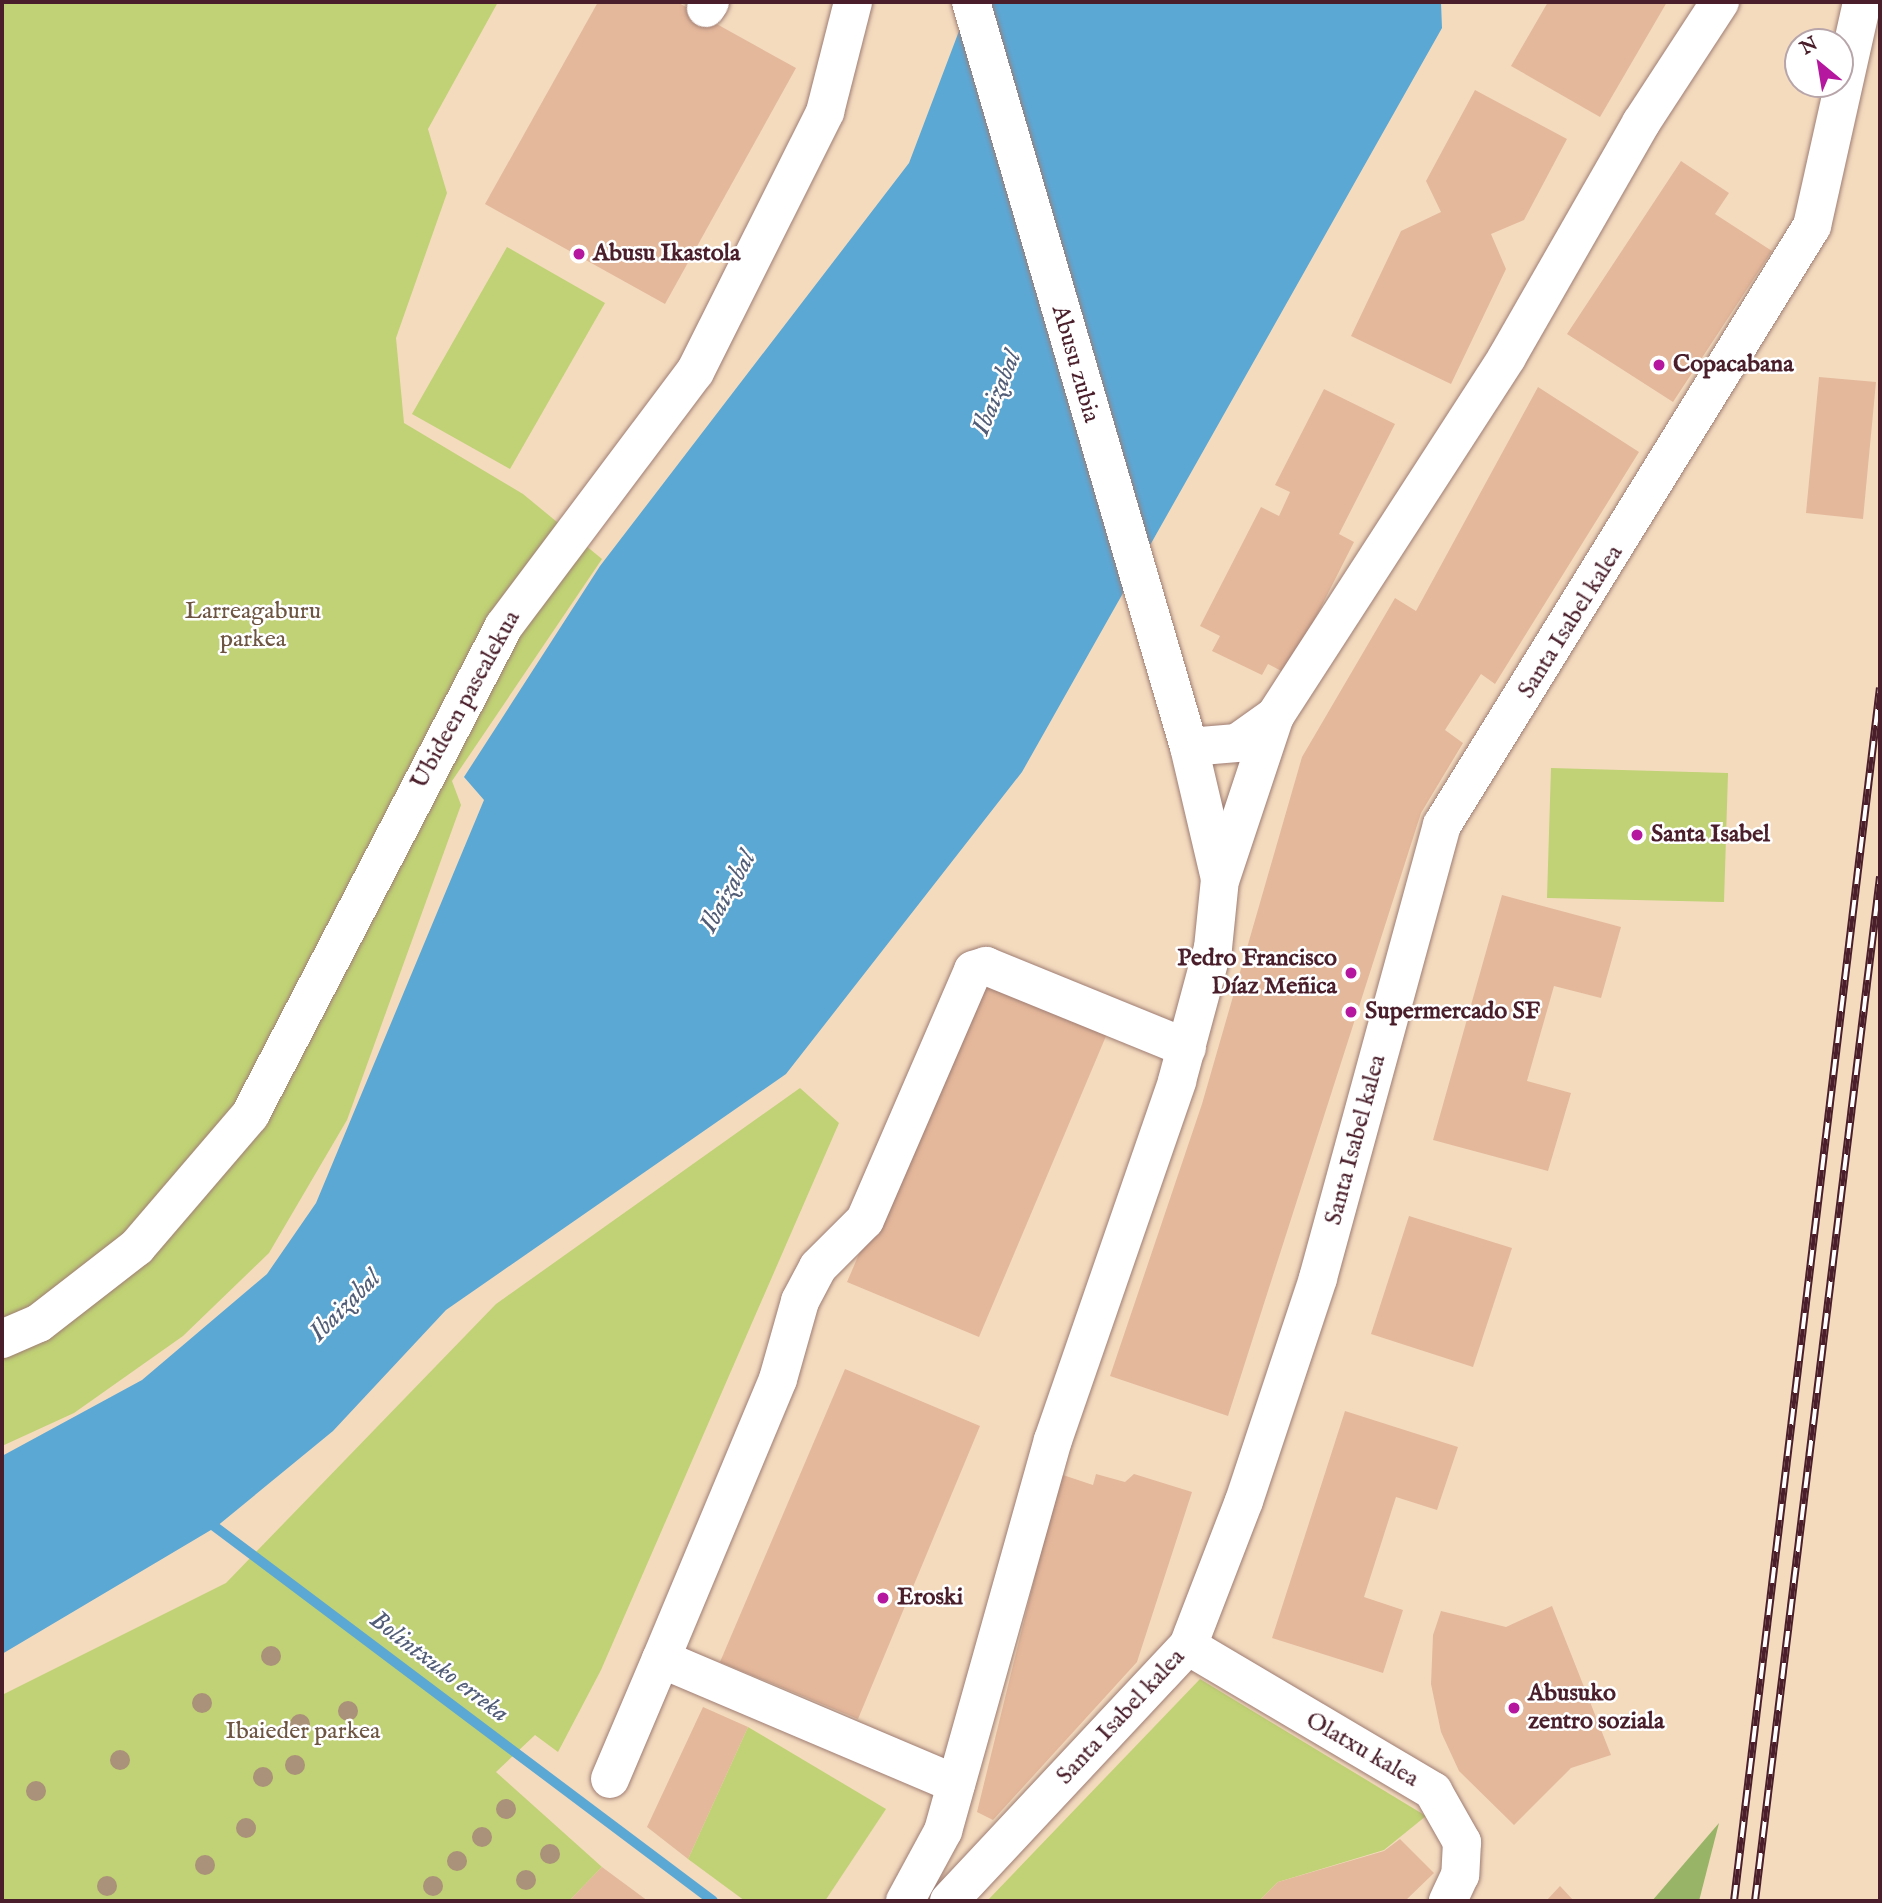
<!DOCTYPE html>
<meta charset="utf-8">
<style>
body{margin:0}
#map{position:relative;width:1882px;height:1903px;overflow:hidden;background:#f4dbbe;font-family:"IM FELL English",serif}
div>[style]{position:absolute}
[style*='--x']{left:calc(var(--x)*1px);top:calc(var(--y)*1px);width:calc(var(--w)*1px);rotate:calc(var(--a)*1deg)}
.green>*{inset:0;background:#c0d275}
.forest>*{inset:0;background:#98b466}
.water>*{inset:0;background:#5ca8d5}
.stream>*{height:10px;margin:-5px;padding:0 5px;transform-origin:5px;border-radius:5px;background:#5ca8d5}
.building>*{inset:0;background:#e4b89b}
.roads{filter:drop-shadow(0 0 2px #9f7d74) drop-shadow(0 0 2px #9f7d74)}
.minor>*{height:38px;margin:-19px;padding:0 19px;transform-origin:19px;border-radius:19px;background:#fff}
.rail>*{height:8px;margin-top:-4px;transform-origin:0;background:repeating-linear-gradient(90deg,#fff 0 16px,#4a1f2b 0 32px);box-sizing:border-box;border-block:2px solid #4a1f2b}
.trees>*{width:20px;height:20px;margin:-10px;border-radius:50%;background:#aa9179}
.dots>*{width:19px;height:19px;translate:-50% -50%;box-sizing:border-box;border:4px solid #fff;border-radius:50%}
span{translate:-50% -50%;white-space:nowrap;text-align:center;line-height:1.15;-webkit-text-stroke:5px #fff;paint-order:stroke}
.poi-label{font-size:24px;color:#4a1f2b;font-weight:700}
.left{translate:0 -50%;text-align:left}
.right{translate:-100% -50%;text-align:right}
.street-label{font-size:24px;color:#4a1f2b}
.park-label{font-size:24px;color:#6d5541}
.water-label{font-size:26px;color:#525d77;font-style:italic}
.frame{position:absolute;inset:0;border:4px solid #4a1f2b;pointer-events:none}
.north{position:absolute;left:1784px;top:28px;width:70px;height:70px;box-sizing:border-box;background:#fff;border:2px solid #b7a5aa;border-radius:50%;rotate:330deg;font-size:19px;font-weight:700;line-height:28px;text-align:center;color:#4a1f2b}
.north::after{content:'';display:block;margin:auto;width:24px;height:32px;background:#b5179e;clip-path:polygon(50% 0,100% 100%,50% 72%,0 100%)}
</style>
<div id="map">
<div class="green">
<i style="clip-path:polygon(2px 2px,498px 2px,428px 129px,447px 193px,396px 338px,404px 423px,523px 494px,602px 559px,452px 781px,461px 805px,347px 1120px,269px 1253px,183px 1336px,74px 1413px,2px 1446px)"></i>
<i style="clip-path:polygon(507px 247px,605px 303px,510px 469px,412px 414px)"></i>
<i style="clip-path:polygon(1551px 768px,1728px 773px,1724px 902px,1547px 898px)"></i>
<i style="clip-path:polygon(800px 1088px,839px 1123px,601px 1670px,558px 1752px,535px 1735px,496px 1772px,602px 1867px,569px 1901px,2px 1901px,2px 1695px,226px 1583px,496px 1304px)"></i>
<i style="clip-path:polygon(1200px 1679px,1426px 1816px,1384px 1850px,1278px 1882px,1259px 1901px,987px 1901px)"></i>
<i style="clip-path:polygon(748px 1727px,886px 1809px,825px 1901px,745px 1901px,688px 1859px)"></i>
</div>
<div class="forest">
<i style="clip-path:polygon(1719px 1823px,1699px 1901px,1652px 1901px)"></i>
</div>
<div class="water">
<i style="clip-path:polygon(970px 2px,1441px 2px,1442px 28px,1022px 772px,786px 1074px,446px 1310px,333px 1431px,216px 1527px,2px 1654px,2px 1456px,142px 1380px,267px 1274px,316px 1203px,484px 800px,464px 777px,600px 566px,909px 163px)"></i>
</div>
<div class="stream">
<i style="--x:206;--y:1520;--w:634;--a:36.92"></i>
</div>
<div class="building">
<i style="clip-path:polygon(598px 2px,677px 2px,796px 68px,665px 304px,485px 204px)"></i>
<i style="clip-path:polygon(1548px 2px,1667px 2px,1600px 117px,1511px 66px)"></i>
<i style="clip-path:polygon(1475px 90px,1567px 139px,1524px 220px,1491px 234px,1506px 269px,1451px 384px,1351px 336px,1401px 231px,1441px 212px,1426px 181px)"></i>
<i style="clip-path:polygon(1681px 161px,1729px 193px,1715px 214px,1772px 251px,1673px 402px,1567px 334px)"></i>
<i style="clip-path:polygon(1819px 377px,1876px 382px,1863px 519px,1806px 513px)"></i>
<i style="clip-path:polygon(1538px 387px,1639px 452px,1495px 684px,1481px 674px,1445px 730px,1463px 743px,1421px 813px,1228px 1416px,1110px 1376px,1202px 1104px,1302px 757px,1395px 598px,1416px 611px)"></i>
<i style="clip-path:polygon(1324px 389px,1395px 424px,1339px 534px,1354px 542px,1287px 674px,1268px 664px,1262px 675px,1212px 651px,1220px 636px,1200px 626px,1261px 507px,1279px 516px,1290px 492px,1275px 485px)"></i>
<i style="clip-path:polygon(1502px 895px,1621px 927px,1601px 998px,1554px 986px,1527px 1081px,1571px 1093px,1548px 1171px,1433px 1140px)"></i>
<i style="clip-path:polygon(979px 974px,1109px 1029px,979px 1337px,847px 1282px)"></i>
<i style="clip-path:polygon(1409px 1216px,1512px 1248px,1473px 1367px,1371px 1334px)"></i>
<i style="clip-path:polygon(845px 1369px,980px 1426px,858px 1719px,720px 1662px)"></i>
<i style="clip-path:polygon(1345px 1411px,1458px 1447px,1437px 1510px,1396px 1497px,1364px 1597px,1403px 1610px,1383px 1673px,1272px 1638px)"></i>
<i style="clip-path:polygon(1060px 1474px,1093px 1485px,1096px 1474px,1125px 1482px,1134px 1474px,1192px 1492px,1137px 1662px,993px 1820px,977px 1812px)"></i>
<i style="clip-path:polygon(1552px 1606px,1611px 1755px,1571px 1768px,1514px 1825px,1459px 1771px,1441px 1732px,1431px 1684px,1433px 1635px,1441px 1611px,1506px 1627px)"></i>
<i style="clip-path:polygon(703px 1707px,748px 1727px,688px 1859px,647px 1827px)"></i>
<i style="clip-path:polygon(1400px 1839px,1434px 1873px,1405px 1901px,1259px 1901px,1278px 1882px,1384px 1851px)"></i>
<i style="clip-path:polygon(602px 1867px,648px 1901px,569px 1901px)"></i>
<i style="clip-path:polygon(1560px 1886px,1574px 1901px,1546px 1901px)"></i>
</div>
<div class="roads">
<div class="minor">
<i style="--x:706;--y:8;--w:7;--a:-56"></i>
<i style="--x:1189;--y:747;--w:48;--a:-4.8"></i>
<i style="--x:1237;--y:743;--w:47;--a:-35.4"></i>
<i style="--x:1221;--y:878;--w:171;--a:-71.6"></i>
<i style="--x:1275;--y:716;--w:427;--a:-57.1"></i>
<i style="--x:1507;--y:357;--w:270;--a:-60.2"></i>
<i style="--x:1641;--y:123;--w:145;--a:-56.9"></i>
<i style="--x:2;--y:1339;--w:40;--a:-23.4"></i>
<i style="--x:39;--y:1323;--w:124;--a:-37.8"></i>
<i style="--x:137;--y:1247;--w:174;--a:-49.4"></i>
<i style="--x:250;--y:1115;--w:551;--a:-62.55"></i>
<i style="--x:504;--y:626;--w:318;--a:-53.1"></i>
<i style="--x:695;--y:372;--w:291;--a:-63.4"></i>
<i style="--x:825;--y:112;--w:114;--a:-75.7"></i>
<i style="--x:1188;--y:1646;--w:285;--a:30.6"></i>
<i style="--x:1433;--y:1791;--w:59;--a:60.4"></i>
<i style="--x:1462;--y:1842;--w:33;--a:93"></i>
<i style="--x:1460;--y:1875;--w:29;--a:115"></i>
<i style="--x:610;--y:1779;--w:130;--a:-67"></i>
<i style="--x:956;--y:1784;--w:320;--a:-157"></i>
<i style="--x:661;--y:1659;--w:303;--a:-67.3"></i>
<i style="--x:778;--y:1379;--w:81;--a:-74.2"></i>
<i style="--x:800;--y:1301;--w:38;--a:-62"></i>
<i style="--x:818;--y:1267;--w:66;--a:-45"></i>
<i style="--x:865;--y:1220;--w:272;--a:-66.6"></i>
<i style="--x:973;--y:970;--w:14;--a:-17"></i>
<i style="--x:986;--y:966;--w:217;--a:22.2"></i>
<i style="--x:905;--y:1901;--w:80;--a:-61.5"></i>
<i style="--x:943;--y:1831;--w:406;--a:-74.3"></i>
<i style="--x:1053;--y:1440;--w:380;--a:-70.9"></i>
<i style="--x:1177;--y:1081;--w:138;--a:-74.9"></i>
<i style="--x:1213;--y:948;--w:69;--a:-84.2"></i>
<i style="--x:1220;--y:879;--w:136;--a:-103.2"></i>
<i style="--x:1189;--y:747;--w:776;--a:-106.31"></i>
<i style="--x:949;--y:1901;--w:349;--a:-46.9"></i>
<i style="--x:1188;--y:1646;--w:155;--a:-68.9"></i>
<i style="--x:1244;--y:1501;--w:235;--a:-71.6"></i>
<i style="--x:1318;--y:1278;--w:470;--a:-74.7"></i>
<i style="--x:1442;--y:825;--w:704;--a:-58.3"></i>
<i style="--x:1812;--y:226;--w:230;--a:-77.4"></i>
</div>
</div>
<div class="rail">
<i style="--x:1734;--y:1901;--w:1222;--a:-83.14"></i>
<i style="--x:1755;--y:1901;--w:1032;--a:-83.04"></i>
</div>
<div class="trees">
<i style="left:271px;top:1656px"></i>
<i style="left:202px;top:1703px"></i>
<i style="left:348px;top:1711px"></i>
<i style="left:300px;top:1724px"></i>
<i style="left:120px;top:1760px"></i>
<i style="left:295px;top:1765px"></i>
<i style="left:263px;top:1777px"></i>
<i style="left:36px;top:1791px"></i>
<i style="left:506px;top:1809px"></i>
<i style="left:246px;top:1828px"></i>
<i style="left:482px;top:1837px"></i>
<i style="left:550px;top:1854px"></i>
<i style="left:457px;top:1861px"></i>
<i style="left:205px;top:1865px"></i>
<i style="left:526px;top:1880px"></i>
<i style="left:107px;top:1886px"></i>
<i style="left:433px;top:1886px"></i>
</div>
<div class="dots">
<i style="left:579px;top:254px;background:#b5179e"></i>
<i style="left:1659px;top:365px;background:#b5179e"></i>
<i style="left:1637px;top:835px;background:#b5179e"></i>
<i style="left:1351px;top:973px;background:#b5179e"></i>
<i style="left:1351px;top:1012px;background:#b5179e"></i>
<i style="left:883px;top:1598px;background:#b5179e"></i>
<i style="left:1514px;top:1708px;background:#b5179e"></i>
</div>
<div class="poi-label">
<span class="left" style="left:593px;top:254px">Abusu Ikastola</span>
<span class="left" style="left:1673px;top:365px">Copacabana</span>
<span class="left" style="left:1651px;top:835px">Santa Isabel</span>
<span class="right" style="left:1337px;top:973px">Pedro Francisco<br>Díaz Meñica</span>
<span class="left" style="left:1365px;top:1012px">Supermercado SF</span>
<span class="left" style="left:897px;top:1598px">Eroski</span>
<span class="left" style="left:1528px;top:1708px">Abusuko<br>zentro soziala</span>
</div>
<div class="street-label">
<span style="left:1075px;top:364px;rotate:74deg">Abusu zubia</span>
<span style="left:1571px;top:622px;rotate:-58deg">Santa Isabel kalea</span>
<span style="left:466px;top:700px;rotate:-61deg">Ubideen pasealekua</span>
<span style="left:1356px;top:1140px;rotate:-75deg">Santa Isabel kalea</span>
<span style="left:1121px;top:1717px;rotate:-47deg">Santa Isabel kalea</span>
<span style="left:1362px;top:1750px;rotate:30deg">Olatxu kalea</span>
</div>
<div class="park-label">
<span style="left:253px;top:626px">Larreagaburu<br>parkea</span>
<span style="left:303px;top:1732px">Ibaieder parkea</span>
</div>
<div class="water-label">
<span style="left:997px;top:393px;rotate:-67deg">Ibaizabal</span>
<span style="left:728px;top:892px;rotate:-61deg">Ibaizabal</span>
<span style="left:345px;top:1306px;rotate:-45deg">Ibaizabal</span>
<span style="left:439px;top:1667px;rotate:37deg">Bolintxuko erreka</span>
</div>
<div class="frame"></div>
<div class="north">N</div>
</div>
